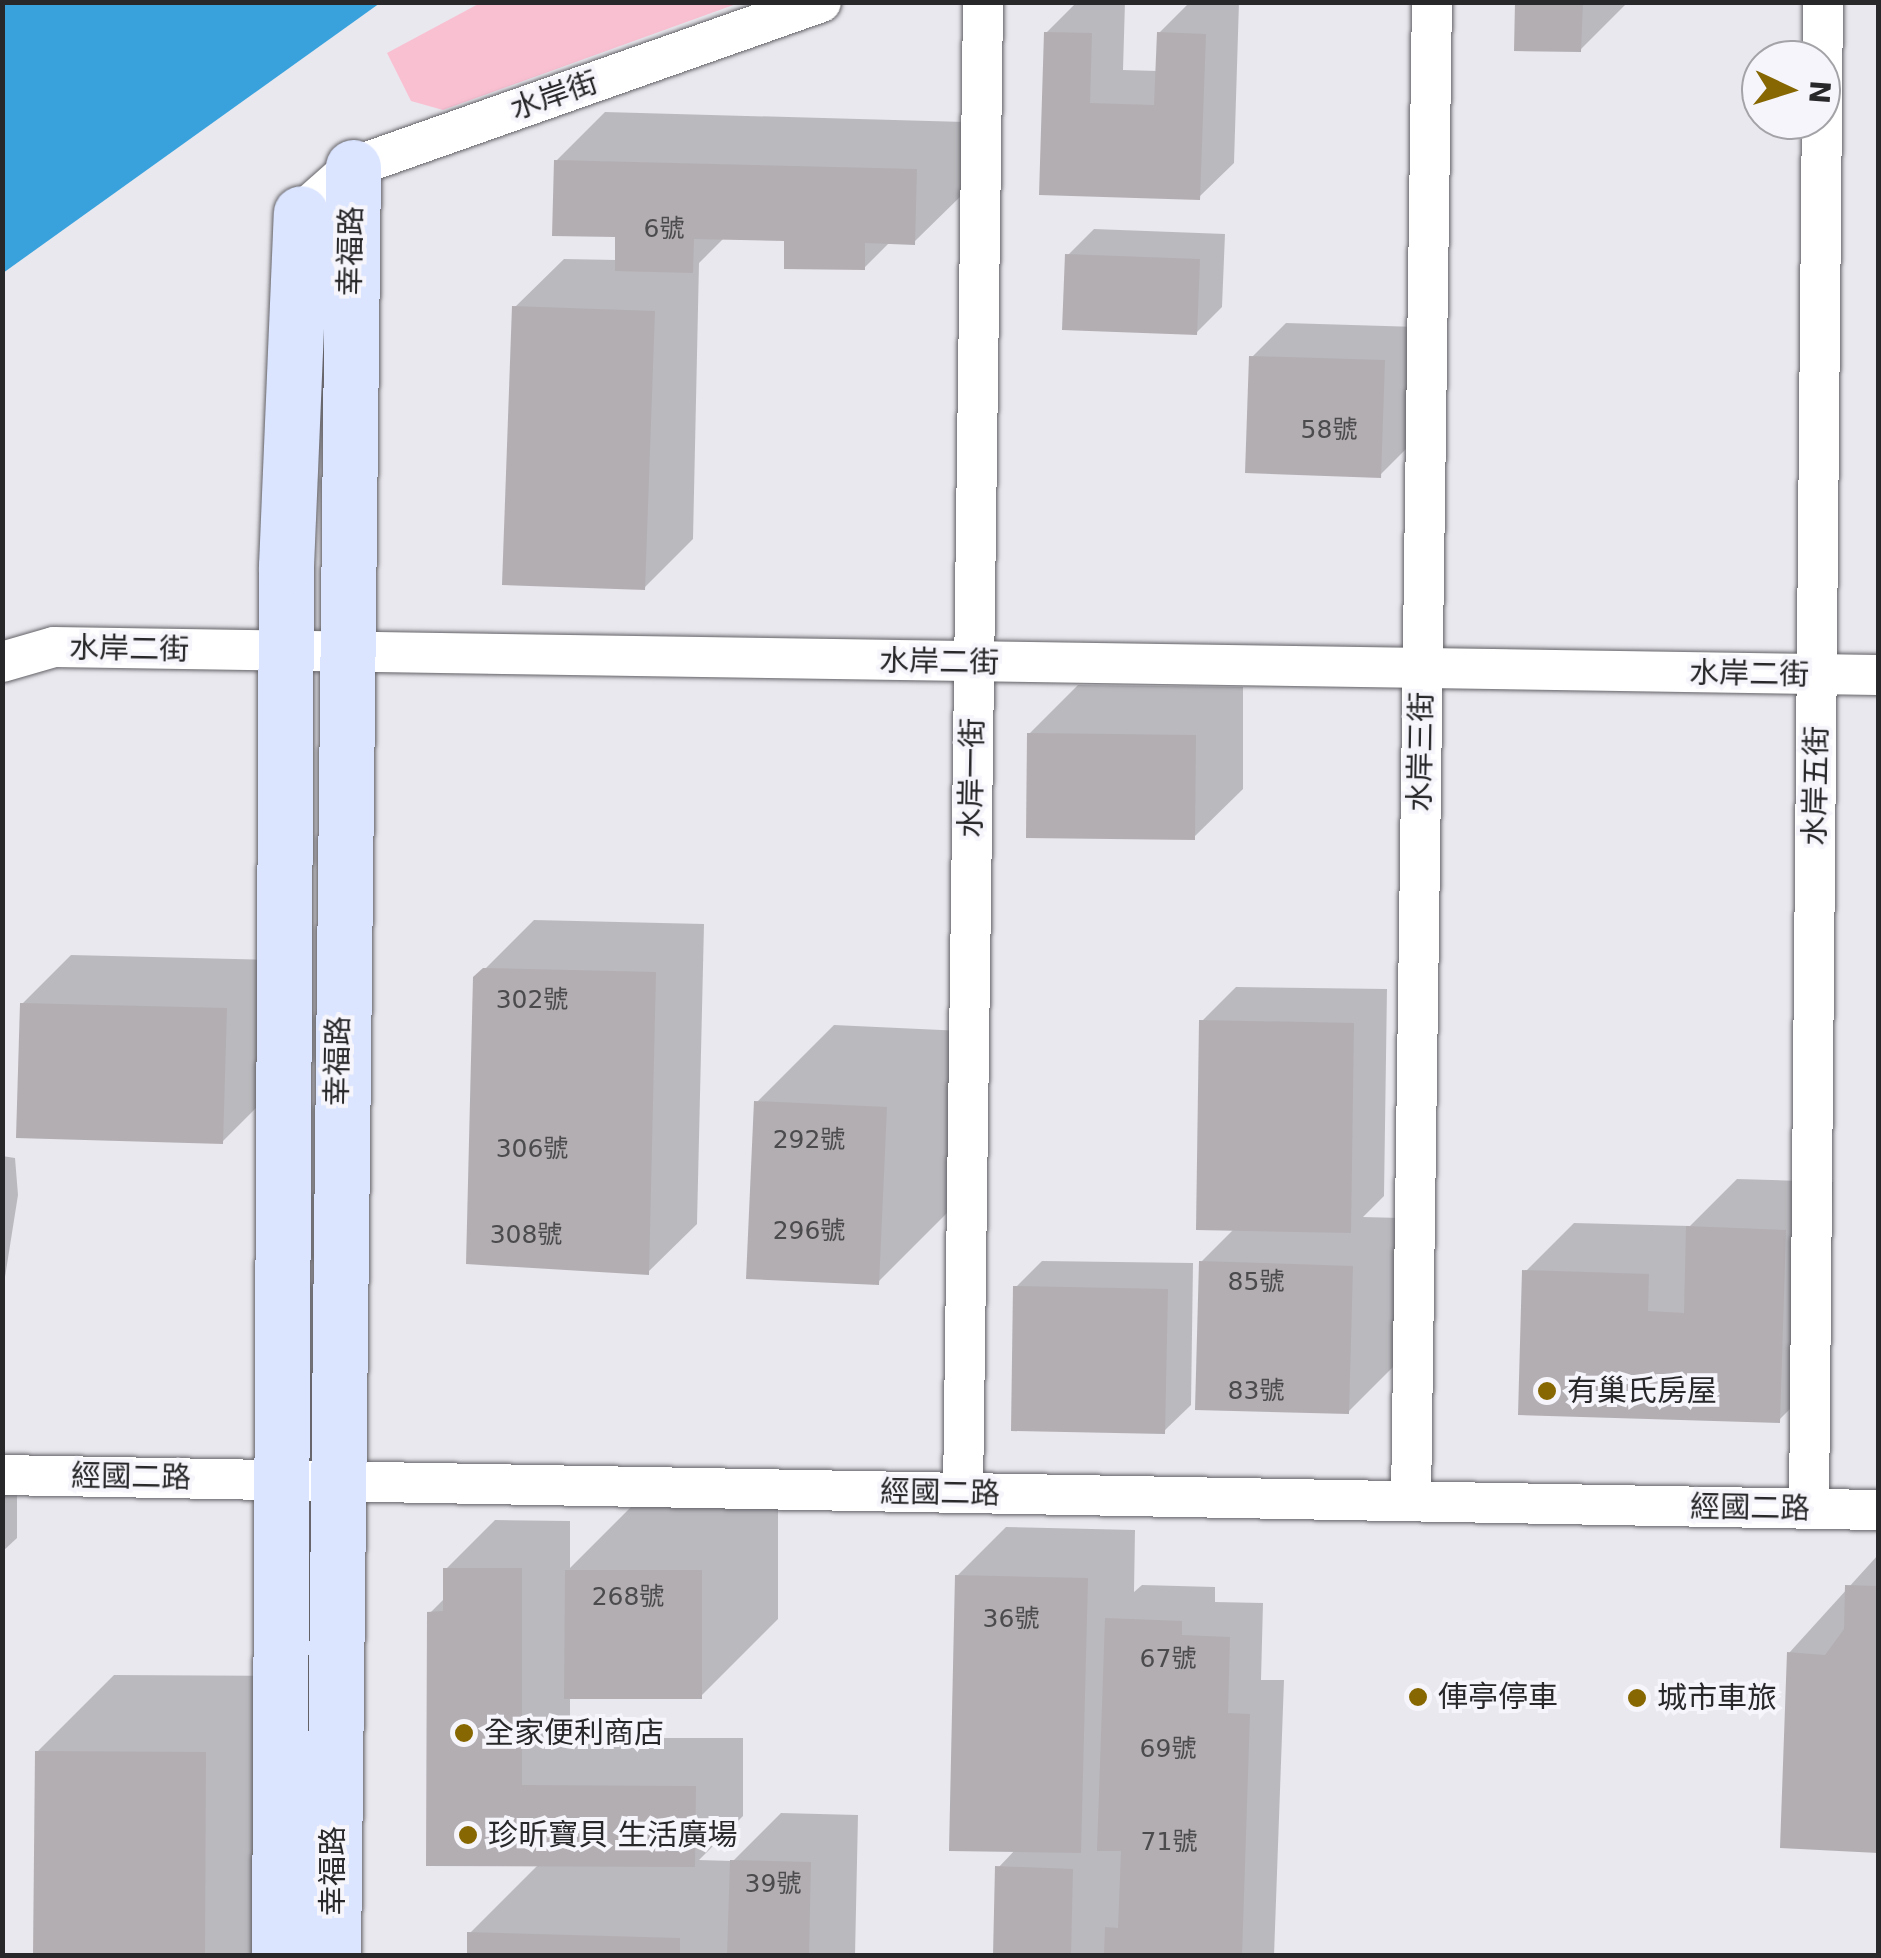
<!DOCTYPE html>
<meta charset="utf-8">
<style>
body{margin:0}
#map{position:relative;width:1881px;height:1958px;overflow:hidden;background:#e9e8ee;font-family:"DejaVu Sans","Noto Sans TC",sans-serif}
div>[style]{position:absolute}
[style*='--x']{left:calc(var(--x)*1px);top:calc(var(--y)*1px);width:calc(var(--w)*1px);rotate:calc(var(--a)*1deg)}
.green>*{inset:0;background:#f9c0d2}
.water>*{inset:0;background:#39a2dd}
.shadow>*{inset:0;background:#0003}
.building>*{inset:0;background:#b3aeb2}
.roads{filter:drop-shadow(0 0 2px #626166) drop-shadow(0 0 2px #626166)}
.street>*{height:40px;margin:-20px;padding:0 20px;transform-origin:20px;border-radius:20px;background:#fff}
.secondary>*{height:55px;margin:-27.5px;padding:0 27.5px;transform-origin:27.5px;border-radius:27.5px;background:#dbe5ff}
.dots>*{width:28px;height:28px;translate:-50% -50%;box-sizing:border-box;border:5px solid #f6f5fb;border-radius:50%}
span{translate:-50% -50%;white-space:nowrap;text-align:center;line-height:1.15;-webkit-text-stroke:8px #f6f5fb;paint-order:stroke}
.number-label{font-size:25px;color:#4b4a4c}
.number-label span{-webkit-text-stroke-width:0}
.street-label{font-size:30px;color:#28282a}
.poi-label{font-size:30px;color:#28282a}
.left{translate:0 -50%;text-align:left}
.frame{position:absolute;inset:0;border:5px solid #28282a;pointer-events:none}
.north{position:absolute;left:1741px;top:40px;width:100px;height:100px;box-sizing:border-box;background:#f6f5fb;border:2px solid #a4a3a7;border-radius:50%;rotate:94deg;font-size:28px;font-weight:700;line-height:40px;text-align:center;color:#28282a}
.north::after{content:'';display:block;margin:auto;width:35px;height:45px;background:#866702;clip-path:polygon(50% 0,100% 100%,50% 72%,0 100%)}
</style>
<div id="map">
<div class="green">
<i style="clip-path:polygon(482px 2px,739px 2px,739px 3px,443px 110px,411px 101px,387px 53px)"></i>
</div>
<div class="water">
<i style="clip-path:polygon(3px 2px,380px 2px,380px 3px,3px 273px)"></i>
</div>
<div class="shadow">
<i style="clip-path:polygon(1077px 2px,1125px 2px,1123px 70px,1158px 71px,1159px 33px,1190px 2px,1239px 2px,1234px 163px,1199px 197px,1041px 192px,1046px 33px)"></i>
<i style="clip-path:polygon(1517px 2px,1628px 2px,1580px 50px)"></i>
<i style="clip-path:polygon(605px 112px,965px 122px,963px 194px,914px 242px,890px 242px,864px 268px,787px 239px,725px 237px,699px 263px,693px 539px,644px 588px,515px 307px,564px 259px,617px 260px,618px 235px,556px 161px)"></i>
<i style="clip-path:polygon(1094px 229px,1225px 234px,1222px 307px,1196px 333px,1068px 255px)"></i>
<i style="clip-path:polygon(1286px 323px,1418px 327px,1414px 441px,1380px 475px,1252px 357px)"></i>
<i style="clip-path:polygon(1078px 685px,1243px 687px,1243px 789px,1194px 837px,1029px 734px)"></i>
<i style="clip-path:polygon(534px 920px,704px 924px,697px 1224px,648px 1272px,476px 978px)"></i>
<i style="clip-path:polygon(71px 955px,275px 960px,271px 1093px,222px 1142px,22px 1004px)"></i>
<i style="clip-path:polygon(1236px 987px,1387px 989px,1384px 1196px,1363px 1217px,1401px 1218px,1397px 1363px,1348px 1412px,1201px 1262px,1235px 1228px,1202px 1021px)"></i>
<i style="clip-path:polygon(834px 1025px,963px 1031px,955px 1205px,878px 1282px,757px 1102px)"></i>
<i style="clip-path:polygon(2px 1156px,15px 1158px,18px 1195px,2px 1296px)"></i>
<i style="clip-path:polygon(1737px 1179px,1833px 1182px,1828px 1371px,1779px 1420px,1525px 1272px,1574px 1223px,1690px 1226px)"></i>
<i style="clip-path:polygon(1042px 1261px,1193px 1263px,1191px 1405px,1164px 1431px,1016px 1287px)"></i>
<i style="clip-path:polygon(2px 1466px,17px 1466px,17px 1538px,2px 1552px)"></i>
<i style="clip-path:polygon(644px 1494px,778px 1494px,778px 1619px,701px 1696px,570px 1696px,570px 1738px,743px 1738px,743px 1816px,699px 1860px,733px 1861px,781px 1813px,858px 1815px,855px 1956px,469px 1956px,470px 1933px,539px 1864px,430px 1613px,446px 1597px,446px 1569px,495px 1520px,570px 1521px,570px 1568px)"></i>
<i style="clip-path:polygon(1006px 1527px,1135px 1530px,1134px 1592px,1142px 1585px,1215px 1587px,1215px 1602px,1263px 1603px,1261px 1680px,1284px 1680px,1274px 1956px,995px 1956px,998px 1868px,1016px 1849px,957px 1576px)"></i>
<i style="clip-path:polygon(1878px 1555px,1878px 1850px,1782px 1846px,1789px 1653px)"></i>
<i style="clip-path:polygon(114px 1675px,282px 1676px,263px 1956px,36px 1956px,37px 1752px)"></i>
</div>
<div class="building">
<i style="clip-path:polygon(1515px 2px,1583px 2px,1581px 52px,1514px 51px)"></i>
<i style="clip-path:polygon(1044px 32px,1092px 33px,1090px 103px,1154px 105px,1157px 32px,1206px 34px,1200px 200px,1039px 195px)"></i>
<i style="clip-path:polygon(554px 160px,917px 169px,915px 245px,865px 243px,865px 270px,784px 269px,784px 241px,694px 239px,693px 273px,615px 271px,615px 237px,552px 236px)"></i>
<i style="clip-path:polygon(1065px 254px,1200px 259px,1197px 335px,1062px 330px)"></i>
<i style="clip-path:polygon(512px 306px,655px 311px,645px 590px,502px 585px)"></i>
<i style="clip-path:polygon(1249px 356px,1385px 360px,1381px 478px,1245px 473px)"></i>
<i style="clip-path:polygon(1027px 733px,1196px 735px,1195px 840px,1026px 838px)"></i>
<i style="clip-path:polygon(483px 968px,656px 972px,649px 1275px,466px 1264px,473px 977px)"></i>
<i style="clip-path:polygon(20px 1003px,227px 1008px,223px 1144px,16px 1138px)"></i>
<i style="clip-path:polygon(1199px 1020px,1354px 1023px,1351px 1233px,1196px 1230px)"></i>
<i style="clip-path:polygon(754px 1101px,887px 1107px,879px 1285px,746px 1279px)"></i>
<i style="clip-path:polygon(1686px 1226px,1786px 1230px,1780px 1423px,1518px 1415px,1522px 1270px,1649px 1274px,1648px 1311px,1684px 1313px)"></i>
<i style="clip-path:polygon(1199px 1261px,1353px 1266px,1349px 1414px,1195px 1410px)"></i>
<i style="clip-path:polygon(1013px 1286px,1168px 1289px,1165px 1434px,1011px 1431px)"></i>
<i style="clip-path:polygon(443px 1568px,522px 1568px,522px 1785px,696px 1786px,695px 1867px,426px 1866px,427px 1612px,443px 1611px)"></i>
<i style="clip-path:polygon(565px 1570px,702px 1570px,702px 1699px,564px 1699px)"></i>
<i style="clip-path:polygon(955px 1575px,1088px 1578px,1081px 1853px,949px 1851px)"></i>
<i style="clip-path:polygon(1845px 1585px,1878px 1586px,1878px 1853px,1780px 1848px,1787px 1652px,1825px 1655px,1844px 1629px)"></i>
<i style="clip-path:polygon(1105px 1618px,1182px 1621px,1182px 1635px,1230px 1637px,1228px 1713px,1250px 1714px,1242px 1956px,1104px 1956px,1105px 1927px,1118px 1928px,1121px 1851px,1097px 1851px)"></i>
<i style="clip-path:polygon(35px 1751px,206px 1752px,205px 1956px,33px 1956px)"></i>
<i style="clip-path:polygon(730px 1860px,811px 1862px,809px 1956px,727px 1956px)"></i>
<i style="clip-path:polygon(995px 1866px,1073px 1869px,1071px 1956px,993px 1956px)"></i>
<i style="clip-path:polygon(467px 1932px,680px 1938px,680px 1956px,467px 1956px)"></i>
</div>
<div class="roads">
<div class="street">
<i style="--x:301;--y:213;--w:69;--a:-41.5"></i>
<i style="--x:353;--y:167;--w:496;--a:-19.4"></i>
<i style="--x:2;--y:662;--w:54;--a:-16.1"></i>
<i style="--x:54;--y:647;--w:1824;--a:0.88"></i>
<i style="--x:2;--y:1475;--w:1876;--a:1.07"></i>
<i style="--x:963;--y:1493;--w:1491;--a:-89.23"></i>
<i style="--x:1411;--y:1501;--w:1499;--a:-89.2"></i>
<i style="--x:1809;--y:1509;--w:1507;--a:-89.47"></i>
</div>
<div class="secondary">
<i style="--x:279;--y:1956;--w:1390;--a:-89.71"></i>
<i style="--x:286;--y:566;--w:353;--a:-87.6"></i>
<i style="--x:333;--y:1956;--w:1789;--a:-89.36"></i>
</div>
</div>
<div class="dots">
<i style="left:1547px;top:1391px;background:#866702"></i>
<i style="left:1418px;top:1697px;background:#866702"></i>
<i style="left:1637px;top:1698px;background:#866702"></i>
<i style="left:464px;top:1733px;background:#866702"></i>
<i style="left:468px;top:1835px;background:#866702"></i>
</div>
<div class="number-label">
<span style="left:664px;top:229px">6號</span>
<span style="left:1329px;top:430px">58號</span>
<span style="left:532px;top:1000px">302號</span>
<span style="left:809px;top:1140px">292號</span>
<span style="left:532px;top:1149px">306號</span>
<span style="left:809px;top:1231px">296號</span>
<span style="left:526px;top:1235px">308號</span>
<span style="left:1256px;top:1282px">85號</span>
<span style="left:1256px;top:1391px">83號</span>
<span style="left:628px;top:1597px">268號</span>
<span style="left:1011px;top:1619px">36號</span>
<span style="left:1168px;top:1659px">67號</span>
<span style="left:1168px;top:1749px">69號</span>
<span style="left:1169px;top:1842px">71號</span>
<span style="left:773px;top:1884px">39號</span>
</div>
<div class="street-label">
<span style="left:554px;top:96px;rotate:-19deg">水岸街</span>
<span style="left:351px;top:251px;rotate:-89deg">幸福路</span>
<span style="left:129px;top:649px;rotate:1deg">水岸二街</span>
<span style="left:939px;top:662px;rotate:1deg">水岸二街</span>
<span style="left:1749px;top:674px;rotate:1deg">水岸二街</span>
<span style="left:1421px;top:752px;rotate:-89deg">水岸三街</span>
<span style="left:972px;top:778px;rotate:-89deg">水岸一街</span>
<span style="left:1816px;top:786px;rotate:-89deg">水岸五街</span>
<span style="left:338px;top:1061px;rotate:-89deg">幸福路</span>
<span style="left:131px;top:1477px;rotate:1deg">經國二路</span>
<span style="left:940px;top:1493px;rotate:1deg">經國二路</span>
<span style="left:1750px;top:1508px;rotate:1deg">經國二路</span>
<span style="left:333px;top:1871px;rotate:-90deg">幸福路</span>
</div>
<div class="poi-label">
<span class="left" style="left:1567px;top:1391px">有巢氏房屋</span>
<span class="left" style="left:1438px;top:1697px">俥亭停車</span>
<span class="left" style="left:1657px;top:1698px">城市車旅</span>
<span class="left" style="left:484px;top:1733px">全家便利商店</span>
<span class="left" style="left:488px;top:1835px">珍昕寶貝 生活廣場</span>
</div>
<div class="frame"></div>
<div class="north">N</div>
</div>
